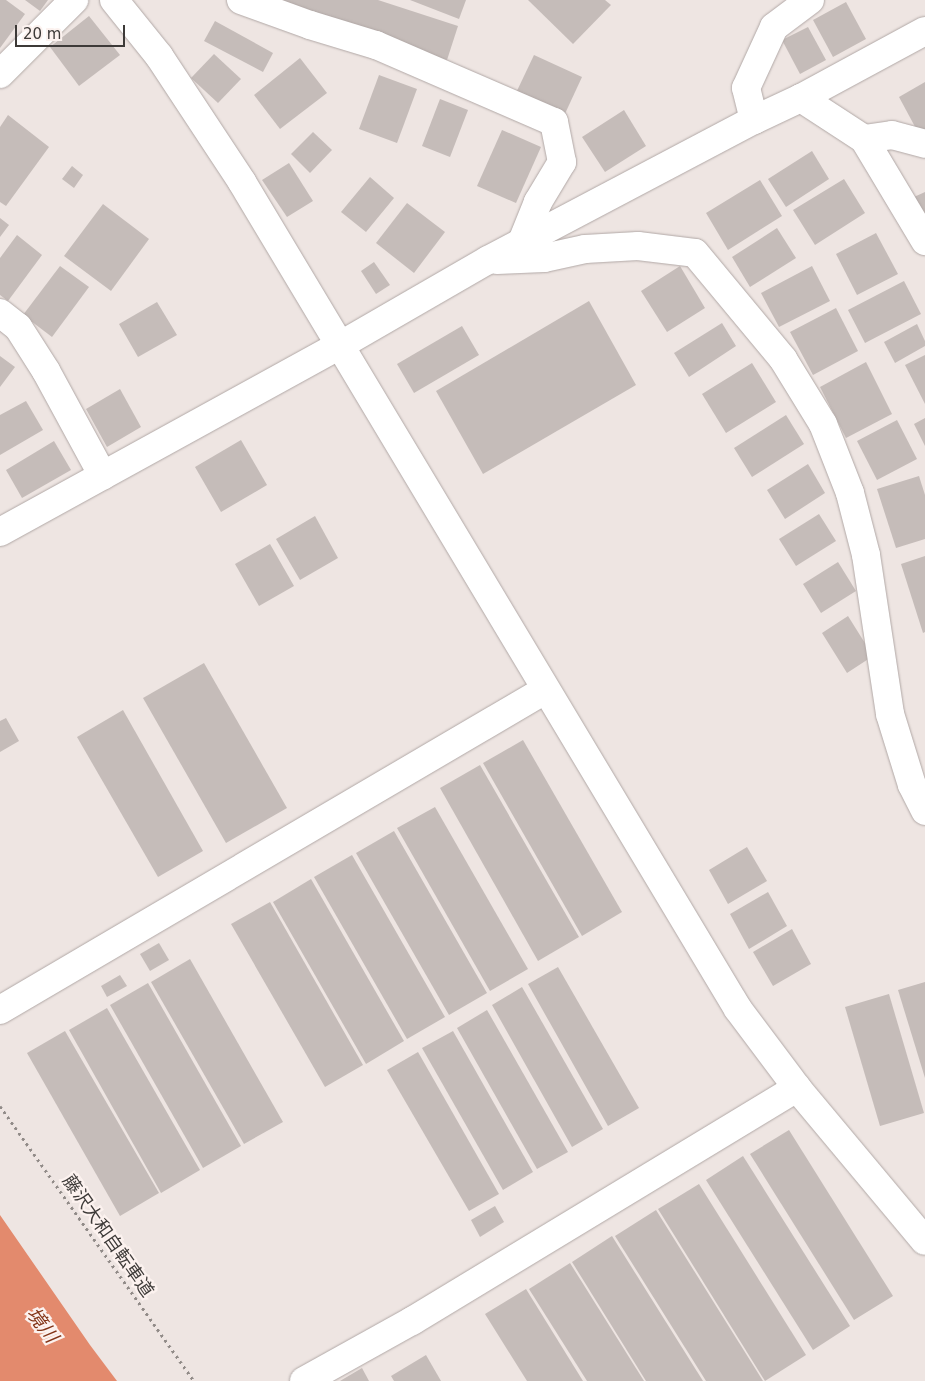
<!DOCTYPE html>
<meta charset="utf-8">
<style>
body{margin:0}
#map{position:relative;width:925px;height:1381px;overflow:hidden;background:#eee5e2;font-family:"DejaVu Sans","Noto Sans JP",sans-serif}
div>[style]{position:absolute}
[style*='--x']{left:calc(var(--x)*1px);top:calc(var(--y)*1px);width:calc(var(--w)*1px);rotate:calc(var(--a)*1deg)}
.water>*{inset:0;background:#e38a6d}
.building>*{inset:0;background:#c5bcb9}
.path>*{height:3px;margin-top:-1.5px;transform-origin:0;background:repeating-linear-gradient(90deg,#918b88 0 2.5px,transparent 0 6.5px)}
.roads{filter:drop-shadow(0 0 1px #b1a8a6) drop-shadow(0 0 1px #b1a8a6)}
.minor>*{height:28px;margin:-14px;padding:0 14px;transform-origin:14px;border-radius:14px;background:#fff}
span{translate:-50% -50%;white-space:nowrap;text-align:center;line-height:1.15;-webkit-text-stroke:4.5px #fcf2ef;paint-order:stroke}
.street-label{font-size:18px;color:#3d3a38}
.water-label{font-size:19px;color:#823316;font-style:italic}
.scale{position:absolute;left:15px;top:25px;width:110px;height:22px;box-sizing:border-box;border:2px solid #3d3a38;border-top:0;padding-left:6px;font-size:15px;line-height:18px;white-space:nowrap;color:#3d3a38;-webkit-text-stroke:4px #fcf2ef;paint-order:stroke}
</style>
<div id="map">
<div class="water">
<i style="clip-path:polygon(0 1215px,90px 1345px,117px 1381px,0 1381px)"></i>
</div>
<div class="building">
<i style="clip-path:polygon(0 0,6px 0,25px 14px,0 48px)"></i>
<i style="clip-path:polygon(25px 0,48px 0,40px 11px)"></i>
<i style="clip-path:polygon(264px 0,378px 0,458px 26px,447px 60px)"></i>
<i style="clip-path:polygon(410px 0,466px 0,459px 19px)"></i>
<i style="clip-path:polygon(528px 0,605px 0,611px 5px,573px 44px)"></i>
<i style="clip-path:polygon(846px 2px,866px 39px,833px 57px,813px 20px)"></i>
<i style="clip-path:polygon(89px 16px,120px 55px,79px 86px,50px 47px)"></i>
<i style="clip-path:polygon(215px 21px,273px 53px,263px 72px,204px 41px)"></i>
<i style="clip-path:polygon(808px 27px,826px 60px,800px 74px,782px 40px)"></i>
<i style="clip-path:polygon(214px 54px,241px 79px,218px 103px,191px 78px)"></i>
<i style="clip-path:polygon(534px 55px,582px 77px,563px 118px,515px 95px)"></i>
<i style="clip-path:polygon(300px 58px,327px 93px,280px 129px,254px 95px)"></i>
<i style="clip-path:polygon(379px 75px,417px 89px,397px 143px,359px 129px)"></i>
<i style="clip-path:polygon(925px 82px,925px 133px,920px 136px,899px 97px)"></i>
<i style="clip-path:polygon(440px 99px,468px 110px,450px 157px,422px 146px)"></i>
<i style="clip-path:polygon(624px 110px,646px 146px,605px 172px,582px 137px)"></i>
<i style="clip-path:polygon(8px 115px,49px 147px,6px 206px,0 202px,0 127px)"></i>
<i style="clip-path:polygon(502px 130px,541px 147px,516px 203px,477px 186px)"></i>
<i style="clip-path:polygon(313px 132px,332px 150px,310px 173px,291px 154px)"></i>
<i style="clip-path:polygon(812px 151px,829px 179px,786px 207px,768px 179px)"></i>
<i style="clip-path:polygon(289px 163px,313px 201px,287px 217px,262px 180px)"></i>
<i style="clip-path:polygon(72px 166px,83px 175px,74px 188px,62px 179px)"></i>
<i style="clip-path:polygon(370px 177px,394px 198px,366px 232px,341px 212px)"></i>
<i style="clip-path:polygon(844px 179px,865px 213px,815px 245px,793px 210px)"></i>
<i style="clip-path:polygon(760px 180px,782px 216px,728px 250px,706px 213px)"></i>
<i style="clip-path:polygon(925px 192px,925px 216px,914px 197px)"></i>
<i style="clip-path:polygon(407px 203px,445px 232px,414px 273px,376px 243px)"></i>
<i style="clip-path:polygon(103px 204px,149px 239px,111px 291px,64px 256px)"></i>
<i style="clip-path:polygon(0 218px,9px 225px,0 237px)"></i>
<i style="clip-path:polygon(777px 228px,796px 258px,750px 287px,732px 257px)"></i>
<i style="clip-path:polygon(876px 233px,898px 274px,857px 295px,836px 254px)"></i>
<i style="clip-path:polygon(17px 235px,42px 255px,8px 301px,0 295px,0 258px)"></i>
<i style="clip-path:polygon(374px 262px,390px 285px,376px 294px,361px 271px)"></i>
<i style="clip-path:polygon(60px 266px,89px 287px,52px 337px,23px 315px)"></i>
<i style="clip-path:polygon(680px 266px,705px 308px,667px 332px,641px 291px)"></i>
<i style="clip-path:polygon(812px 266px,830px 301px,779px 327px,761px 293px)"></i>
<i style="clip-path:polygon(904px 281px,921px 314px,865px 343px,848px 310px)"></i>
<i style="clip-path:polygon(589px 301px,636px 385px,483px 474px,436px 391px)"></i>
<i style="clip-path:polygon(157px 302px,177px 335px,138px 357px,119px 324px)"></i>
<i style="clip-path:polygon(836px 308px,858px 351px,813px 375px,790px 332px)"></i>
<i style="clip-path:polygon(722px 323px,736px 346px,689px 377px,674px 353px)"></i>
<i style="clip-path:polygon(917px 324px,925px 341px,925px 346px,895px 363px,884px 342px)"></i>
<i style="clip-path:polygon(462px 326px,479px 355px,414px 393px,397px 364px)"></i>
<i style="clip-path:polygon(925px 355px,925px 404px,905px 365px)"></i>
<i style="clip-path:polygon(0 356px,15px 367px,0 387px)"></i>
<i style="clip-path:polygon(866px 362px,892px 414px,846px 438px,820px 387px)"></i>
<i style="clip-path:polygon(752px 363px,776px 402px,726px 433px,702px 394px)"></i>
<i style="clip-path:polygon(120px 389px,141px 427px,107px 447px,86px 409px)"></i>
<i style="clip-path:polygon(26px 401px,43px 430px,0 455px,0 415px)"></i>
<i style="clip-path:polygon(786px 415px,804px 444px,752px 477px,734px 448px)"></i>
<i style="clip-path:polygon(925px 418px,925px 446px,914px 424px)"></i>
<i style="clip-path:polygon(897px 420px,917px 459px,877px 480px,857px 441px)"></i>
<i style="clip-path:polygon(241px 440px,267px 485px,221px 512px,195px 467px)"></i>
<i style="clip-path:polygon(54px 441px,71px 470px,22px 498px,6px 470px)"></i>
<i style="clip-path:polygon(808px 464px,825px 493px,785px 519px,767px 490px)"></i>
<i style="clip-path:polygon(919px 476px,925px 495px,925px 539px,896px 548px,877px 489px)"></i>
<i style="clip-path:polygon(819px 514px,836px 541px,796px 566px,779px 539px)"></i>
<i style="clip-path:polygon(315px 516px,338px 558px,300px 580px,276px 539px)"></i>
<i style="clip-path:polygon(270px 544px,294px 586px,259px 606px,235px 564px)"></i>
<i style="clip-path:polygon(925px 556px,925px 632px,923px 633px,901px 564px)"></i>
<i style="clip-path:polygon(838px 562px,856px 591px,821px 613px,803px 584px)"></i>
<i style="clip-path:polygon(848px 616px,873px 656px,847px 673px,822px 633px)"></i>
<i style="clip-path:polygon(204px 663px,287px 808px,226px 843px,143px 698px)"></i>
<i style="clip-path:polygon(123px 710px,203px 851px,158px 877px,77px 737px)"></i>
<i style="clip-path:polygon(6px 718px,19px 741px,0 752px,0 721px)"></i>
<i style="clip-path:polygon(523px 740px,622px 912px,582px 936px,483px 763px)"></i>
<i style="clip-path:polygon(480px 765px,579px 937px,538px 961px,440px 788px)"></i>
<i style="clip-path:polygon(435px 807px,528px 969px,490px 991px,397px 828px)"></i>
<i style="clip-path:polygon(394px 831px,487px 993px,449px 1015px,356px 853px)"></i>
<i style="clip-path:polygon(747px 847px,767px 881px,728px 904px,709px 870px)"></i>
<i style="clip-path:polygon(352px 855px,445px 1017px,407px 1039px,314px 877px)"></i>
<i style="clip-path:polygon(311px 879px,404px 1041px,366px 1064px,273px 902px)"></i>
<i style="clip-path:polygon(768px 892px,787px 926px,749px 949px,730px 914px)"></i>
<i style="clip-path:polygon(270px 902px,363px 1065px,325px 1087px,231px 924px)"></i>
<i style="clip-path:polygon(792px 929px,811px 964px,773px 986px,753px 952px)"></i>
<i style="clip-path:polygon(159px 943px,169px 960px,150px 971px,140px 954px)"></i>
<i style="clip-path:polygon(190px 959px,283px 1122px,244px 1144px,151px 982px)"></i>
<i style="clip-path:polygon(558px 967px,639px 1108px,608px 1126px,528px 984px)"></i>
<i style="clip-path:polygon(120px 975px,127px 986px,107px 997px,101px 986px)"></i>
<i style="clip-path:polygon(925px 982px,925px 1078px,898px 990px)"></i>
<i style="clip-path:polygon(148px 983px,241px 1146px,203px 1168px,110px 1005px)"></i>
<i style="clip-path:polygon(522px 987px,603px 1129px,572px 1147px,492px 1005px)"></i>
<i style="clip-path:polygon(889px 994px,924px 1113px,880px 1126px,845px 1007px)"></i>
<i style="clip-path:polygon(107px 1008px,200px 1170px,161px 1193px,69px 1030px)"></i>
<i style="clip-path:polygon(487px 1010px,568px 1152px,537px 1169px,457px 1028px)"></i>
<i style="clip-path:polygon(65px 1031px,159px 1193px,120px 1216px,27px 1053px)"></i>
<i style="clip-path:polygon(453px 1031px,533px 1172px,503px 1190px,422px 1048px)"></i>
<i style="clip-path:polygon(418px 1052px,499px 1194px,469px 1211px,387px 1070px)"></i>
<i style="clip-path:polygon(789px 1130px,893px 1296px,854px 1320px,750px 1154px)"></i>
<i style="clip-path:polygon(743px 1156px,850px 1326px,813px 1350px,706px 1180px)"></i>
<i style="clip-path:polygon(699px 1184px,806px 1355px,765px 1381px,658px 1209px)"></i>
<i style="clip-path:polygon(495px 1206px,504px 1222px,480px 1237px,471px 1220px)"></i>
<i style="clip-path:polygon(656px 1210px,763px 1381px,706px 1381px,615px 1236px)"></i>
<i style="clip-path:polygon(612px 1236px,703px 1381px,646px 1381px,572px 1262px)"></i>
<i style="clip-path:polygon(570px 1263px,644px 1381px,587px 1381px,529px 1289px)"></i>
<i style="clip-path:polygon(526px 1289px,583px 1381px,527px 1381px,485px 1314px)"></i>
<i style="clip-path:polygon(426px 1355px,441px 1381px,394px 1381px,391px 1376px)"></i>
<i style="clip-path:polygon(362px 1368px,369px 1381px,340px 1381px)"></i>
</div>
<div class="path">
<i style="--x:0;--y:1106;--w:337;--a:54.8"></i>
</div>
<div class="roads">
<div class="minor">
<i style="--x:114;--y:0;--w:72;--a:51.2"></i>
<i style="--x:159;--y:56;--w:151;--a:56.6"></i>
<i style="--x:242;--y:182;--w:964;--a:59.05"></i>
<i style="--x:738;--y:1009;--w:99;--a:53.2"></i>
<i style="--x:797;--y:1088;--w:199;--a:50.1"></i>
<i style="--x:241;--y:0;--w:73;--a:19.9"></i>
<i style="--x:310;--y:25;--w:69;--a:16.9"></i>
<i style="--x:376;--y:45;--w:194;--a:23.4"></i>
<i style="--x:554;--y:122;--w:41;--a:78.7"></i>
<i style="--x:562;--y:162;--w:47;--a:121"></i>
<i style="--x:538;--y:202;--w:45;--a:112"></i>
<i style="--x:0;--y:74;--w:105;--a:-45"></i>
<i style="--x:801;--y:98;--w:75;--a:33.1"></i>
<i style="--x:864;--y:139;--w:28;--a:-8"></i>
<i style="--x:892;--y:135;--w:34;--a:15"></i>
<i style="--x:754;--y:120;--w:33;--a:-104"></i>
<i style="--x:746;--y:88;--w:67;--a:-65.3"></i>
<i style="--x:774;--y:27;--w:45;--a:-36.9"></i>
<i style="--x:864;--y:139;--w:119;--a:59.1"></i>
<i style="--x:497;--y:260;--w:47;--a:-2.4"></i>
<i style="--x:544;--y:258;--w:42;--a:-12.4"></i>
<i style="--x:585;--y:249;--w:53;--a:-3.2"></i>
<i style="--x:638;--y:246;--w:57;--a:7"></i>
<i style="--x:695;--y:253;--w:138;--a:50.3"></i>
<i style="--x:783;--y:359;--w:76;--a:58.4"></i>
<i style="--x:823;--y:424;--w:74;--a:68.6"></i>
<i style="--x:850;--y:493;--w:64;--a:75.5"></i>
<i style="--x:866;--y:555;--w:161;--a:81.4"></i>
<i style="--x:890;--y:714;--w:74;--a:72.8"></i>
<i style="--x:912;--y:785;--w:29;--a:63"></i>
<i style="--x:0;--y:313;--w:23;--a:38"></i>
<i style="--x:18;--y:327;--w:52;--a:57.5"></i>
<i style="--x:46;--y:371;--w:119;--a:61.5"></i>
<i style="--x:0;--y:532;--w:387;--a:-28.8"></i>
<i style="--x:339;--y:346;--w:172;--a:-30"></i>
<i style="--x:488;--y:260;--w:301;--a:-27.8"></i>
<i style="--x:754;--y:120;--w:52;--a:-25.1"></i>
<i style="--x:801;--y:98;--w:141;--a:-28.4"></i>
<i style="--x:0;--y:1010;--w:632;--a:-30.42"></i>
<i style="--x:304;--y:1381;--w:124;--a:-29.1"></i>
<i style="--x:412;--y:1321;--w:450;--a:-31.2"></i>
</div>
</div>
<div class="street-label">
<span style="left:108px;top:1236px;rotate:55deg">藤沢大和自転車道</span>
</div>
<div class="water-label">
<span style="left:42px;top:1325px;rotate:53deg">境川</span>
</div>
<div class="scale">20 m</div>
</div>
